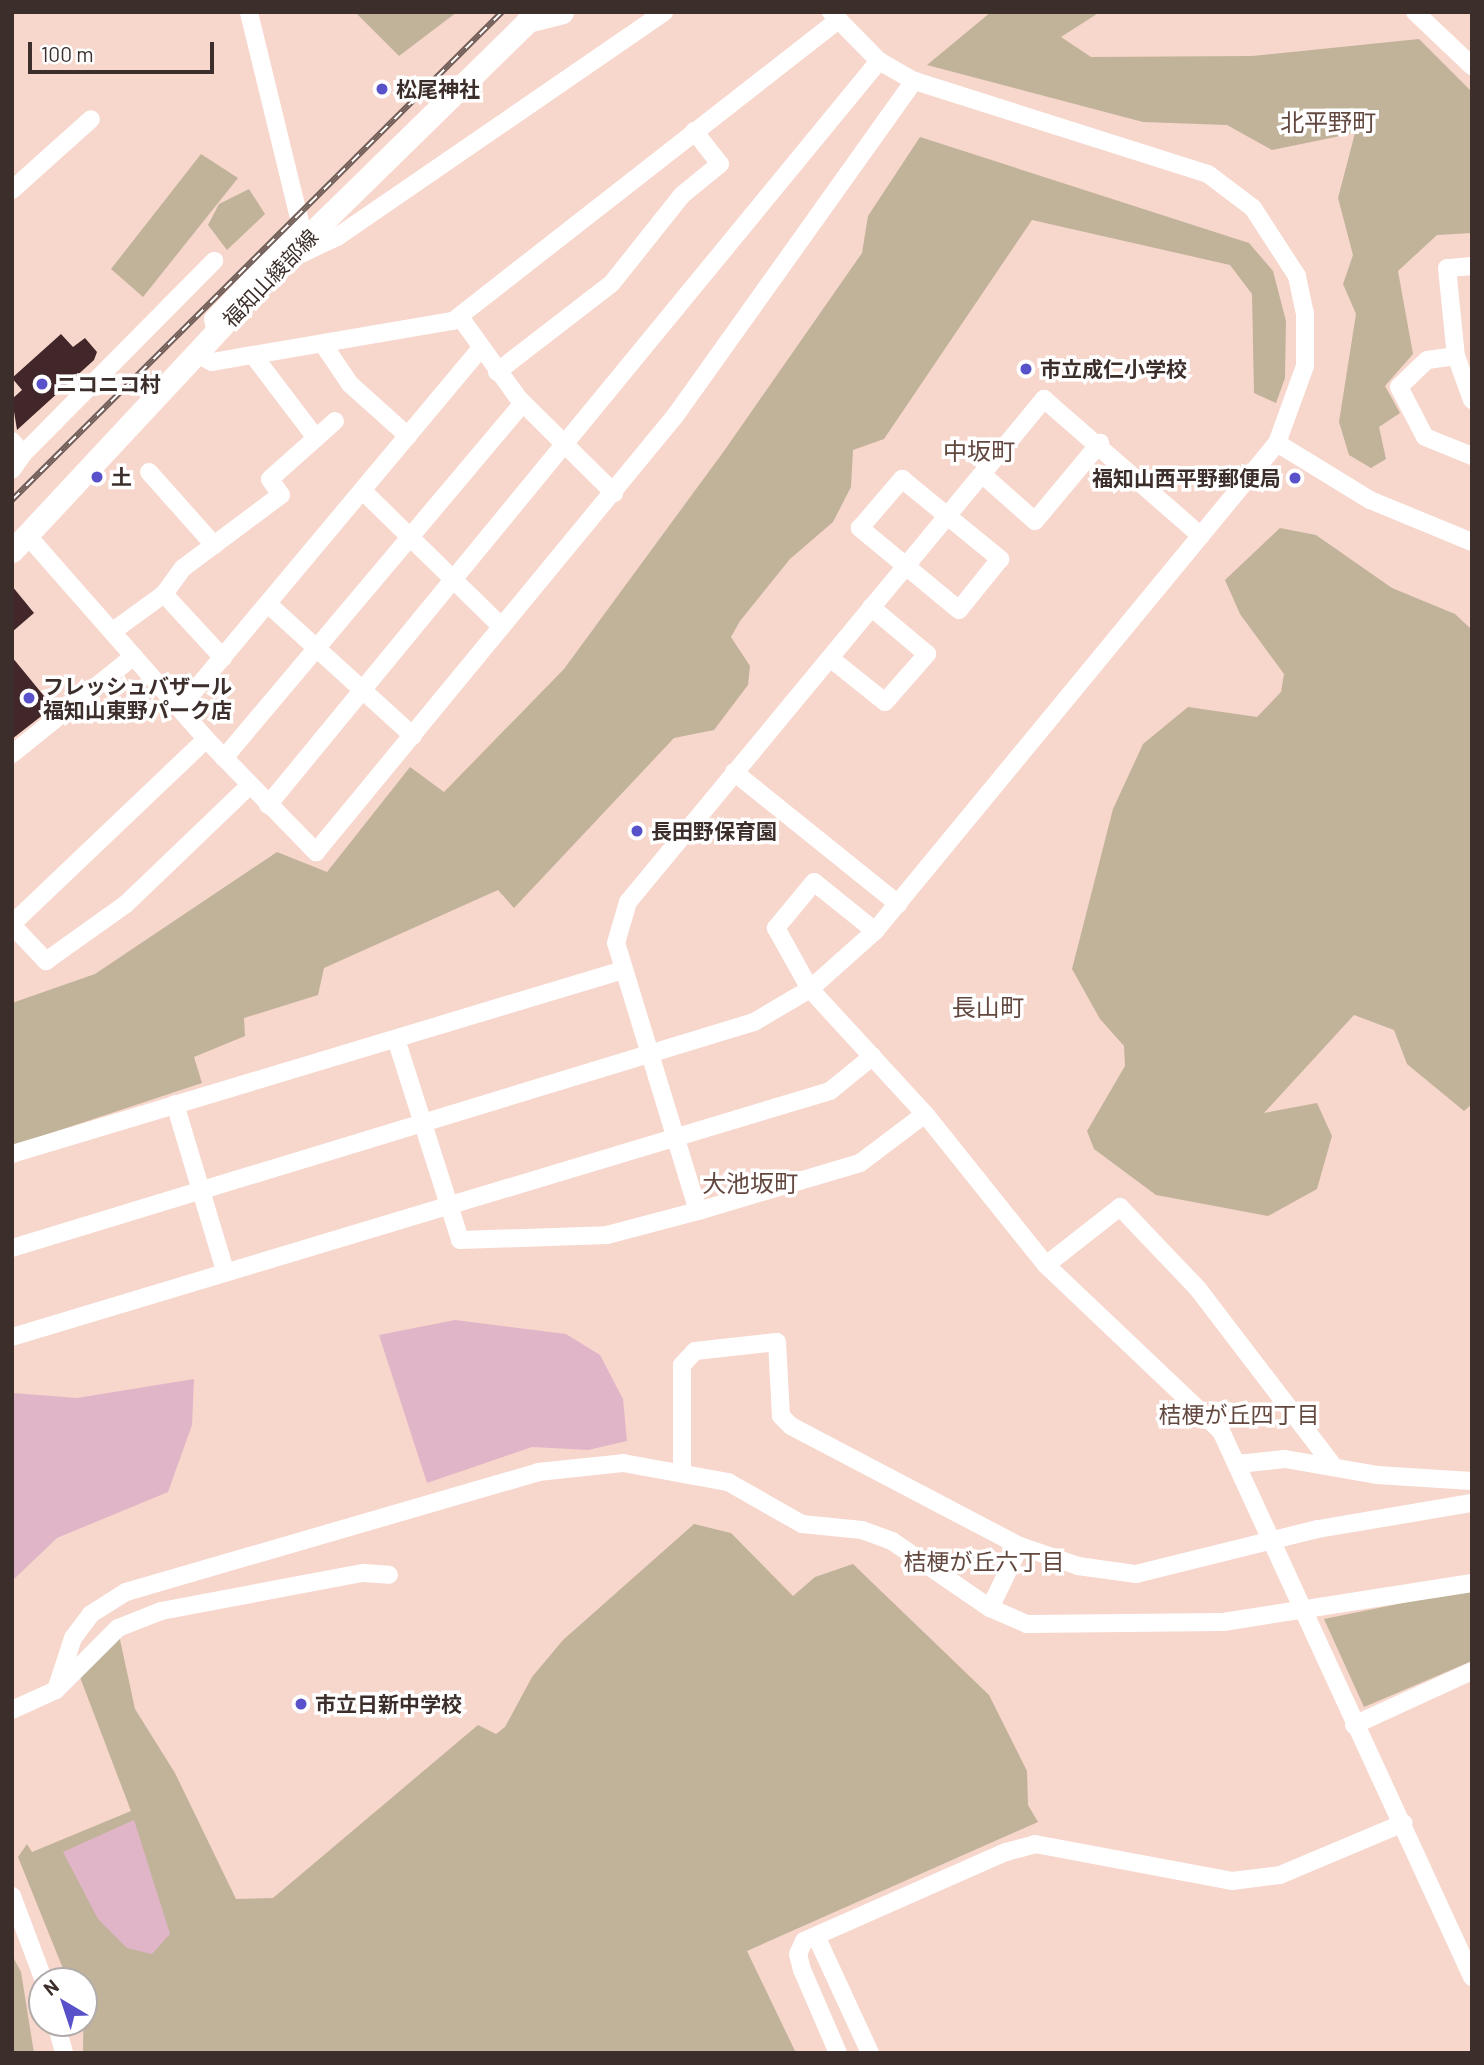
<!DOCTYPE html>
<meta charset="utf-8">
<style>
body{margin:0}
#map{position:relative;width:1484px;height:2065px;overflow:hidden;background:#f7d6cc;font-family:Barlow,"Noto Sans JP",sans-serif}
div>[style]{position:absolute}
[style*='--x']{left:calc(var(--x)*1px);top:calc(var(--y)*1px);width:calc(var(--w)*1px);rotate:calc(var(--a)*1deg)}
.green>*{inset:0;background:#c1b399}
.water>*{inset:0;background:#e1b5c8}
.building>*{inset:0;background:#412729}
.minor>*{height:18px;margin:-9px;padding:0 9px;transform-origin:9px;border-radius:9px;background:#fff}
.major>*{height:23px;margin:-11.5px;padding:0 11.5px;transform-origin:11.5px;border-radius:11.5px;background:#fff}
.rail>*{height:6px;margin-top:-3px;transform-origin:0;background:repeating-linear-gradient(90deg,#fff 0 10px,#715e58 0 20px);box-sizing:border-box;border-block:2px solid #715e58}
.dots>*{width:19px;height:19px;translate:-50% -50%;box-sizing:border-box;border:4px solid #fff;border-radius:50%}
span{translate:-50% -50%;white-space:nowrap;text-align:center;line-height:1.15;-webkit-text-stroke:7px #fff;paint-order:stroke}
.poi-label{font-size:21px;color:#3c2f2b;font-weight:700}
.left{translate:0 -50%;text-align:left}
.right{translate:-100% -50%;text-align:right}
.street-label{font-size:21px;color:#3c2f2b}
.neighbourhood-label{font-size:23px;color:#634840}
.quarter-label{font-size:24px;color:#634840}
.frame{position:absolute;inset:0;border:14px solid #3c2f2b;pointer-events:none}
.north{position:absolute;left:28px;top:1967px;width:70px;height:70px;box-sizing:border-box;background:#fff;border:2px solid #b1acaa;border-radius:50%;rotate:321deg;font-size:19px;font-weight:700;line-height:28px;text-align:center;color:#3c2f2b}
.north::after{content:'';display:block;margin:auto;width:24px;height:32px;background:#5851c9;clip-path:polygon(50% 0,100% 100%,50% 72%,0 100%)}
.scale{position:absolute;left:28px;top:42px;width:186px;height:32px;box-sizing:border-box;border:4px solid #3c2f2b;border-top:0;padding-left:9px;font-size:21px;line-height:24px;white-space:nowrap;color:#3c2f2b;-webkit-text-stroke:5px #fff;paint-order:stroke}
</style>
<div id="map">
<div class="green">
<i style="clip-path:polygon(355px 12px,457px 12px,399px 56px)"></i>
<i style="clip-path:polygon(991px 12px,1100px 12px,1061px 37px,1091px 57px,1252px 56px,1419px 39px,1472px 92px,1472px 233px,1437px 235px,1398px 271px,1413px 354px,1385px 386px,1400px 413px,1379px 427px,1386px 459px,1371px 468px,1349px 455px,1339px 422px,1356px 314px,1343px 284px,1353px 255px,1338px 198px,1355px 133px,1272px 150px,1227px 125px,1143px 122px,927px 65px)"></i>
<i style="clip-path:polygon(920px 137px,1249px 243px,1273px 271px,1286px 321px,1285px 378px,1276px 403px,1254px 393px,1252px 294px,1230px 265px,1032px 220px,884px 439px,853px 450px,851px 487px,833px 522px,790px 559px,740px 621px,731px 637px,750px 666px,748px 685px,714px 730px,674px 738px,514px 908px,498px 890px,324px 968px,318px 995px,244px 1018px,245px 1036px,194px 1057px,202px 1083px,12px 1146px,12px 1003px,95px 974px,277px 852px,327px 872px,410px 767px,444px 792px,564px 669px,724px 451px,862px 253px,868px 216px)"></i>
<i style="clip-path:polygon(201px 154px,238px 178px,143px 297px,111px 269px)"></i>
<i style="clip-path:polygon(249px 189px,265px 214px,227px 250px,208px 225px,219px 204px)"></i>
<i style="clip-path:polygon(1280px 528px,1316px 535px,1392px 588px,1455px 614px,1472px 630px,1472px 1104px,1464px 1111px,1407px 1064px,1394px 1030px,1354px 1015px,1264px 1113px,1317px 1103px,1332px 1136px,1317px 1189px,1268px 1216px,1156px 1195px,1094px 1149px,1087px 1131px,1125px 1066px,1124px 1046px,1100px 1019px,1072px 969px,1113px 809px,1143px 744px,1188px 707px,1257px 717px,1281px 692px,1284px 674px,1240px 614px,1225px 580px)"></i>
<i style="clip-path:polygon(694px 1524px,731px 1533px,793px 1596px,815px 1577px,853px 1564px,989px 1695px,1027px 1771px,1028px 1805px,1038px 1822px,747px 1951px,796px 2053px,83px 2053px,84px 1981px,68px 1981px,18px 1857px,27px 1844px,32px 1852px,131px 1811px,78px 1672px,119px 1635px,135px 1709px,175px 1773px,236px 1899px,273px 1898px,478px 1725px,496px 1734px,505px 1727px,532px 1677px,563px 1640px)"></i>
<i style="clip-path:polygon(1472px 1589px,1472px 1661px,1364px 1707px,1324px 1619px)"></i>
<i style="clip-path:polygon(12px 1955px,21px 1972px,34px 2053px,12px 2053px)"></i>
</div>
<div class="water">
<i style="clip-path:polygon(455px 1320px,566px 1334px,600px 1355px,623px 1399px,627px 1441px,588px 1450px,532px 1447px,427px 1483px,379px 1335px)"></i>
<i style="clip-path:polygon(194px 1379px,192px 1425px,168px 1492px,57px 1538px,12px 1581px,12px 1393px,77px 1398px)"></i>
<i style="clip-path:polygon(134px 1820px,170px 1934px,152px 1954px,127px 1948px,98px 1919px,63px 1852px)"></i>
</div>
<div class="building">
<i style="clip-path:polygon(61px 334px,73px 347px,85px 338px,97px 352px,94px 360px,17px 430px,12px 399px,22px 390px,12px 378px)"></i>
<i style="clip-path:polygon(12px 586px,34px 613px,12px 632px)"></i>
<i style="clip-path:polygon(12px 657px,53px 707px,12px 739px)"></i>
</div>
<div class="minor">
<i style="--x:1415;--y:12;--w:79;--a:43.5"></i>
<i style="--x:12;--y:190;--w:106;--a:-41.9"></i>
<i style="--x:284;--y:262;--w:59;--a:-25.3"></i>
<i style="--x:337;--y:237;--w:397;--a:-34.5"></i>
<i style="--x:1472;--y:266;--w:25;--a:175"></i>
<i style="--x:1447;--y:268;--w:88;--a:84.2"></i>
<i style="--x:1456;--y:356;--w:29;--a:172"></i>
<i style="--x:1427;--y:360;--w:39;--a:136"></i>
<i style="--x:1399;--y:387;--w:56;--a:62.5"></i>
<i style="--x:1425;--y:437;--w:51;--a:22"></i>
<i style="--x:460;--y:317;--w:101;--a:54.3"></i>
<i style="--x:519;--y:399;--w:134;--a:44.7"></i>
<i style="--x:216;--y:334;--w:15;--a:-101"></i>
<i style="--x:213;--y:319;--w:128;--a:-46.6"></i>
<i style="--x:301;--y:226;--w:220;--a:-103.7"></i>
<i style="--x:325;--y:347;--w:45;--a:56"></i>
<i style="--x:350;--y:384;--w:78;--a:41.9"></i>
<i style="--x:197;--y:354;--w:17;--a:28"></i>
<i style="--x:212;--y:362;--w:244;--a:-9.7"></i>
<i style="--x:453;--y:321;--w:489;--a:-38"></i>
<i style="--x:253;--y:355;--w:104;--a:52.8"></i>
<i style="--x:1456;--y:356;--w:47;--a:70"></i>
<i style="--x:497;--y:372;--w:145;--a:-37.7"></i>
<i style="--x:612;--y:283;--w:112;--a:-51.5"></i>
<i style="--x:682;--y:195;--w:49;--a:-39.2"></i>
<i style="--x:720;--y:164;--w:42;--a:-128.2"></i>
<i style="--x:12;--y:441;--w:17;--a:50"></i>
<i style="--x:23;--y:454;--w:19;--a:125"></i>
<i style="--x:1277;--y:443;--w:109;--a:31.5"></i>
<i style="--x:1370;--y:500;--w:110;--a:22.4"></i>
<i style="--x:23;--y:454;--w:272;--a:-45.3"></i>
<i style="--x:149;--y:472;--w:98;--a:48.3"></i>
<i style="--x:983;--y:475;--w:69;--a:41.5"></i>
<i style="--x:1035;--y:521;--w:102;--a:-50.2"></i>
<i style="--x:902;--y:479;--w:127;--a:39.2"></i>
<i style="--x:1000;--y:559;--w:65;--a:128.8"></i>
<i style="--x:959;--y:610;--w:129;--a:-140.4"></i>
<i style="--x:860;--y:528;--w:65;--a:-49.4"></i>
<i style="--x:363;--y:491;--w:194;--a:44.4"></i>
<i style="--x:27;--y:535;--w:271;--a:48.7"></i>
<i style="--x:206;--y:739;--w:158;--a:45.8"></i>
<i style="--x:316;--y:852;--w:565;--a:-50.53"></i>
<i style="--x:675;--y:416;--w:412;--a:-54.5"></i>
<i style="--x:164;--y:594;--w:32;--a:-54"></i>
<i style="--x:183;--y:568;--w:122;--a:-36.7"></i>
<i style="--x:281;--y:495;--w:19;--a:-125"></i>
<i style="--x:270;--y:479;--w:87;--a:-41.7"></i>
<i style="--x:268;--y:604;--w:196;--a:42.3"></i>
<i style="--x:113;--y:631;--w:63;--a:-36"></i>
<i style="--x:164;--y:594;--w:87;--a:47.3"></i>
<i style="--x:830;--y:658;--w:70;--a:38.7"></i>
<i style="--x:885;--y:702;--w:64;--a:-48.8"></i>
<i style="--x:927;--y:654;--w:73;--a:-140"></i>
<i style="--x:180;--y:708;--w:466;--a:-50.1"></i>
<i style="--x:12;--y:754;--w:156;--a:-38.8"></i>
<i style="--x:224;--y:758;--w:464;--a:-49.9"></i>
<i style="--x:734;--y:772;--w:211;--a:38.8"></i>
<i style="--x:268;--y:805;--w:963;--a:-50.61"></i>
<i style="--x:12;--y:924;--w:268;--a:-43.6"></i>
<i style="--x:12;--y:925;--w:50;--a:46.6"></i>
<i style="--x:46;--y:961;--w:98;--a:-35.5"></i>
<i style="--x:126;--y:904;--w:172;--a:-43.8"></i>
<i style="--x:875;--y:931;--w:78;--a:-141.2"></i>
<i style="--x:814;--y:882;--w:60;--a:129.6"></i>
<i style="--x:776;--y:928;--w:70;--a:60.9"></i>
<i style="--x:810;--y:989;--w:170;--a:47.4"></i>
<i style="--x:925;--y:1114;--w:193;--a:51.3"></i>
<i style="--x:1046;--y:1265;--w:241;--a:43.5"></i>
<i style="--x:1221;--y:1431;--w:601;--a:65.31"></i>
<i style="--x:396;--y:1039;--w:211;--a:72.3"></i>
<i style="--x:460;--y:1240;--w:147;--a:-1.9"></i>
<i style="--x:607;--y:1235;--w:94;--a:-14.8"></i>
<i style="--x:698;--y:1211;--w:169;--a:-16.5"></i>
<i style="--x:860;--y:1163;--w:81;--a:-37"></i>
<i style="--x:175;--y:1104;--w:174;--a:73.3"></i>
<i style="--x:12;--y:1154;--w:638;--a:-16.76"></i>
<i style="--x:698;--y:1211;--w:280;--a:-107"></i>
<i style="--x:616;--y:943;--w:43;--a:-73.7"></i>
<i style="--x:628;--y:902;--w:653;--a:-50.41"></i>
<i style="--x:1044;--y:399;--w:208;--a:41.1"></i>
<i style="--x:12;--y:1248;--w:776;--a:-16.94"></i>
<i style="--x:754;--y:1022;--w:65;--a:-30.5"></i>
<i style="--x:810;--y:989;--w:87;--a:-41.7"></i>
<i style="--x:875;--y:931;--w:632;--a:-50.52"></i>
<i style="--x:1277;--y:443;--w:82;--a:-70"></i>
<i style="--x:1305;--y:366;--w:52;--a:-90"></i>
<i style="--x:1305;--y:314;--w:39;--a:-102"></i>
<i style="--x:1297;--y:276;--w:81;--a:-122.9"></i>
<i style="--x:1253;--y:208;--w:56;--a:-142.9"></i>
<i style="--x:1208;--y:174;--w:308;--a:-162.4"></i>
<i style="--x:914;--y:81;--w:40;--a:-150.3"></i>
<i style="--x:879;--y:61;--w:69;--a:-134.4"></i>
<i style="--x:1046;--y:1265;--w:94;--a:-38.1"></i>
<i style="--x:1120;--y:1207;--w:113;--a:46.4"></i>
<i style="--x:1198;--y:1289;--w:220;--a:52.6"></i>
<i style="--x:12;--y:1337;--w:854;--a:-16.74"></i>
<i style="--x:830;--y:1091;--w:55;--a:-39.1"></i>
<i style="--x:1238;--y:1464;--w:47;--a:-6.1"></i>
<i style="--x:1285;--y:1459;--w:93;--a:9.9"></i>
<i style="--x:1377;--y:1475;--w:95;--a:3.6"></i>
<i style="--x:682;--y:1469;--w:104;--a:-90"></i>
<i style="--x:682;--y:1365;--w:19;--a:-47"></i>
<i style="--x:695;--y:1351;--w:82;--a:-6.3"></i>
<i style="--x:777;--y:1342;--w:74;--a:86.9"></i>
<i style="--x:781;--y:1416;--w:14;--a:45"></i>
<i style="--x:791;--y:1426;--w:259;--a:27.7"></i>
<i style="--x:1020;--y:1546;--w:61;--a:19"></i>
<i style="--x:1078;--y:1566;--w:59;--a:7.9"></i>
<i style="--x:1136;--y:1574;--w:187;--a:-13.9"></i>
<i style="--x:1318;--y:1529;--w:156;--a:-9.6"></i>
<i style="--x:990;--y:1608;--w:69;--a:-64.2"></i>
<i style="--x:56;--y:1690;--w:55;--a:-71.9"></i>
<i style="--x:73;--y:1638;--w:30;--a:-53"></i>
<i style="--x:91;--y:1614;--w:41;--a:-32.2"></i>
<i style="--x:126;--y:1592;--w:429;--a:-16.2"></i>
<i style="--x:538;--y:1472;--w:85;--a:-6"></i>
<i style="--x:623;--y:1463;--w:107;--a:10.3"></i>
<i style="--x:728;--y:1482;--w:85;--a:29.6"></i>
<i style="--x:802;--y:1524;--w:60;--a:5.7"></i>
<i style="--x:862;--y:1530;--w:32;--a:20"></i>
<i style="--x:892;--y:1541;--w:119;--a:34.4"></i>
<i style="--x:990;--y:1608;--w:40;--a:23.4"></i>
<i style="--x:1027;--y:1624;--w:196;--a:-0.6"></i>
<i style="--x:1223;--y:1622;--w:252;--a:-8.9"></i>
<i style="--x:12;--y:1710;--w:48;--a:-24.4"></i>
<i style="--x:56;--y:1690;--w:88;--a:-45"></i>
<i style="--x:118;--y:1628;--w:46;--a:-21.6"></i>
<i style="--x:161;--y:1611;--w:206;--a:-10.7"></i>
<i style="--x:363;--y:1573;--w:26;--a:4"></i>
<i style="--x:1354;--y:1725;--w:130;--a:-24.6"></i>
<i style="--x:12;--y:1896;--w:91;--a:69.4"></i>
<i style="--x:816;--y:1936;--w:129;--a:65.2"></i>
<i style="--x:56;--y:2023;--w:31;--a:75"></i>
<i style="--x:838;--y:2053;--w:90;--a:-113.4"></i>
<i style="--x:802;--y:1970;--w:16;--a:-104"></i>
<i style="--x:798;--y:1954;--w:14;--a:-65"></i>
<i style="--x:804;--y:1941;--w:221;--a:-23.8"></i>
<i style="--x:1006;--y:1852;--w:30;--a:-15"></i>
<i style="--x:1035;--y:1844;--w:200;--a:10.6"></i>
<i style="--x:1232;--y:1881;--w:48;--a:-7.1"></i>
<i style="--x:1280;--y:1875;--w:134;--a:-22.8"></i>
</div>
<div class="major">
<i style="--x:527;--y:21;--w:36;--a:-14"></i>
<i style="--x:12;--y:551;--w:394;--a:-47"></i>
<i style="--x:281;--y:263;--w:359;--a:-44.4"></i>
</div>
<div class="rail">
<i style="--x:12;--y:500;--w:692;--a:-44.88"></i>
</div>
<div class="dots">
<i style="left:382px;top:89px;background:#5851c9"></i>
<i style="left:1026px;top:369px;background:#5851c9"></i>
<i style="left:42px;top:384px;background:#5851c9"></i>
<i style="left:97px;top:477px;background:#5851c9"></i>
<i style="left:1295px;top:478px;background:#5851c9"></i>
<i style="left:29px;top:698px;background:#5851c9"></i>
<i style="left:637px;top:831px;background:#5851c9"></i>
<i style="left:301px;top:1704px;background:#5851c9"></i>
</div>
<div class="poi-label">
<span class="left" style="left:396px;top:89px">松尾神社</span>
<span class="left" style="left:1040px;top:369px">市立成仁小学校</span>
<span class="left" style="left:56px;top:384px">ニコニコ村</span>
<span class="left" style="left:111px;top:477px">土</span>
<span class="right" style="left:1281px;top:478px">福知山西平野郵便局</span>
<span class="left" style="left:43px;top:698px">フレッシュバザール<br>福知山東野パーク店</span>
<span class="left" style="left:651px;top:831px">長田野保育園</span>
<span class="left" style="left:315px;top:1704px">市立日新中学校</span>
</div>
<div class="street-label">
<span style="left:270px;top:278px;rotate:-46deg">福知山綾部線</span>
</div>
<div class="neighbourhood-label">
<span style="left:1239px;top:1414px">桔梗が丘四丁目</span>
<span style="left:984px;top:1561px">桔梗が丘六丁目</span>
</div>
<div class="quarter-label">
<span style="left:1328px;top:122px">北平野町</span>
<span style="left:979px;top:451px">中坂町</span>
<span style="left:988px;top:1007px">長山町</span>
<span style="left:750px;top:1183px">大池坂町</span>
</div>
<div class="frame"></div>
<div class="north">N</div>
<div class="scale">100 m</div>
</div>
